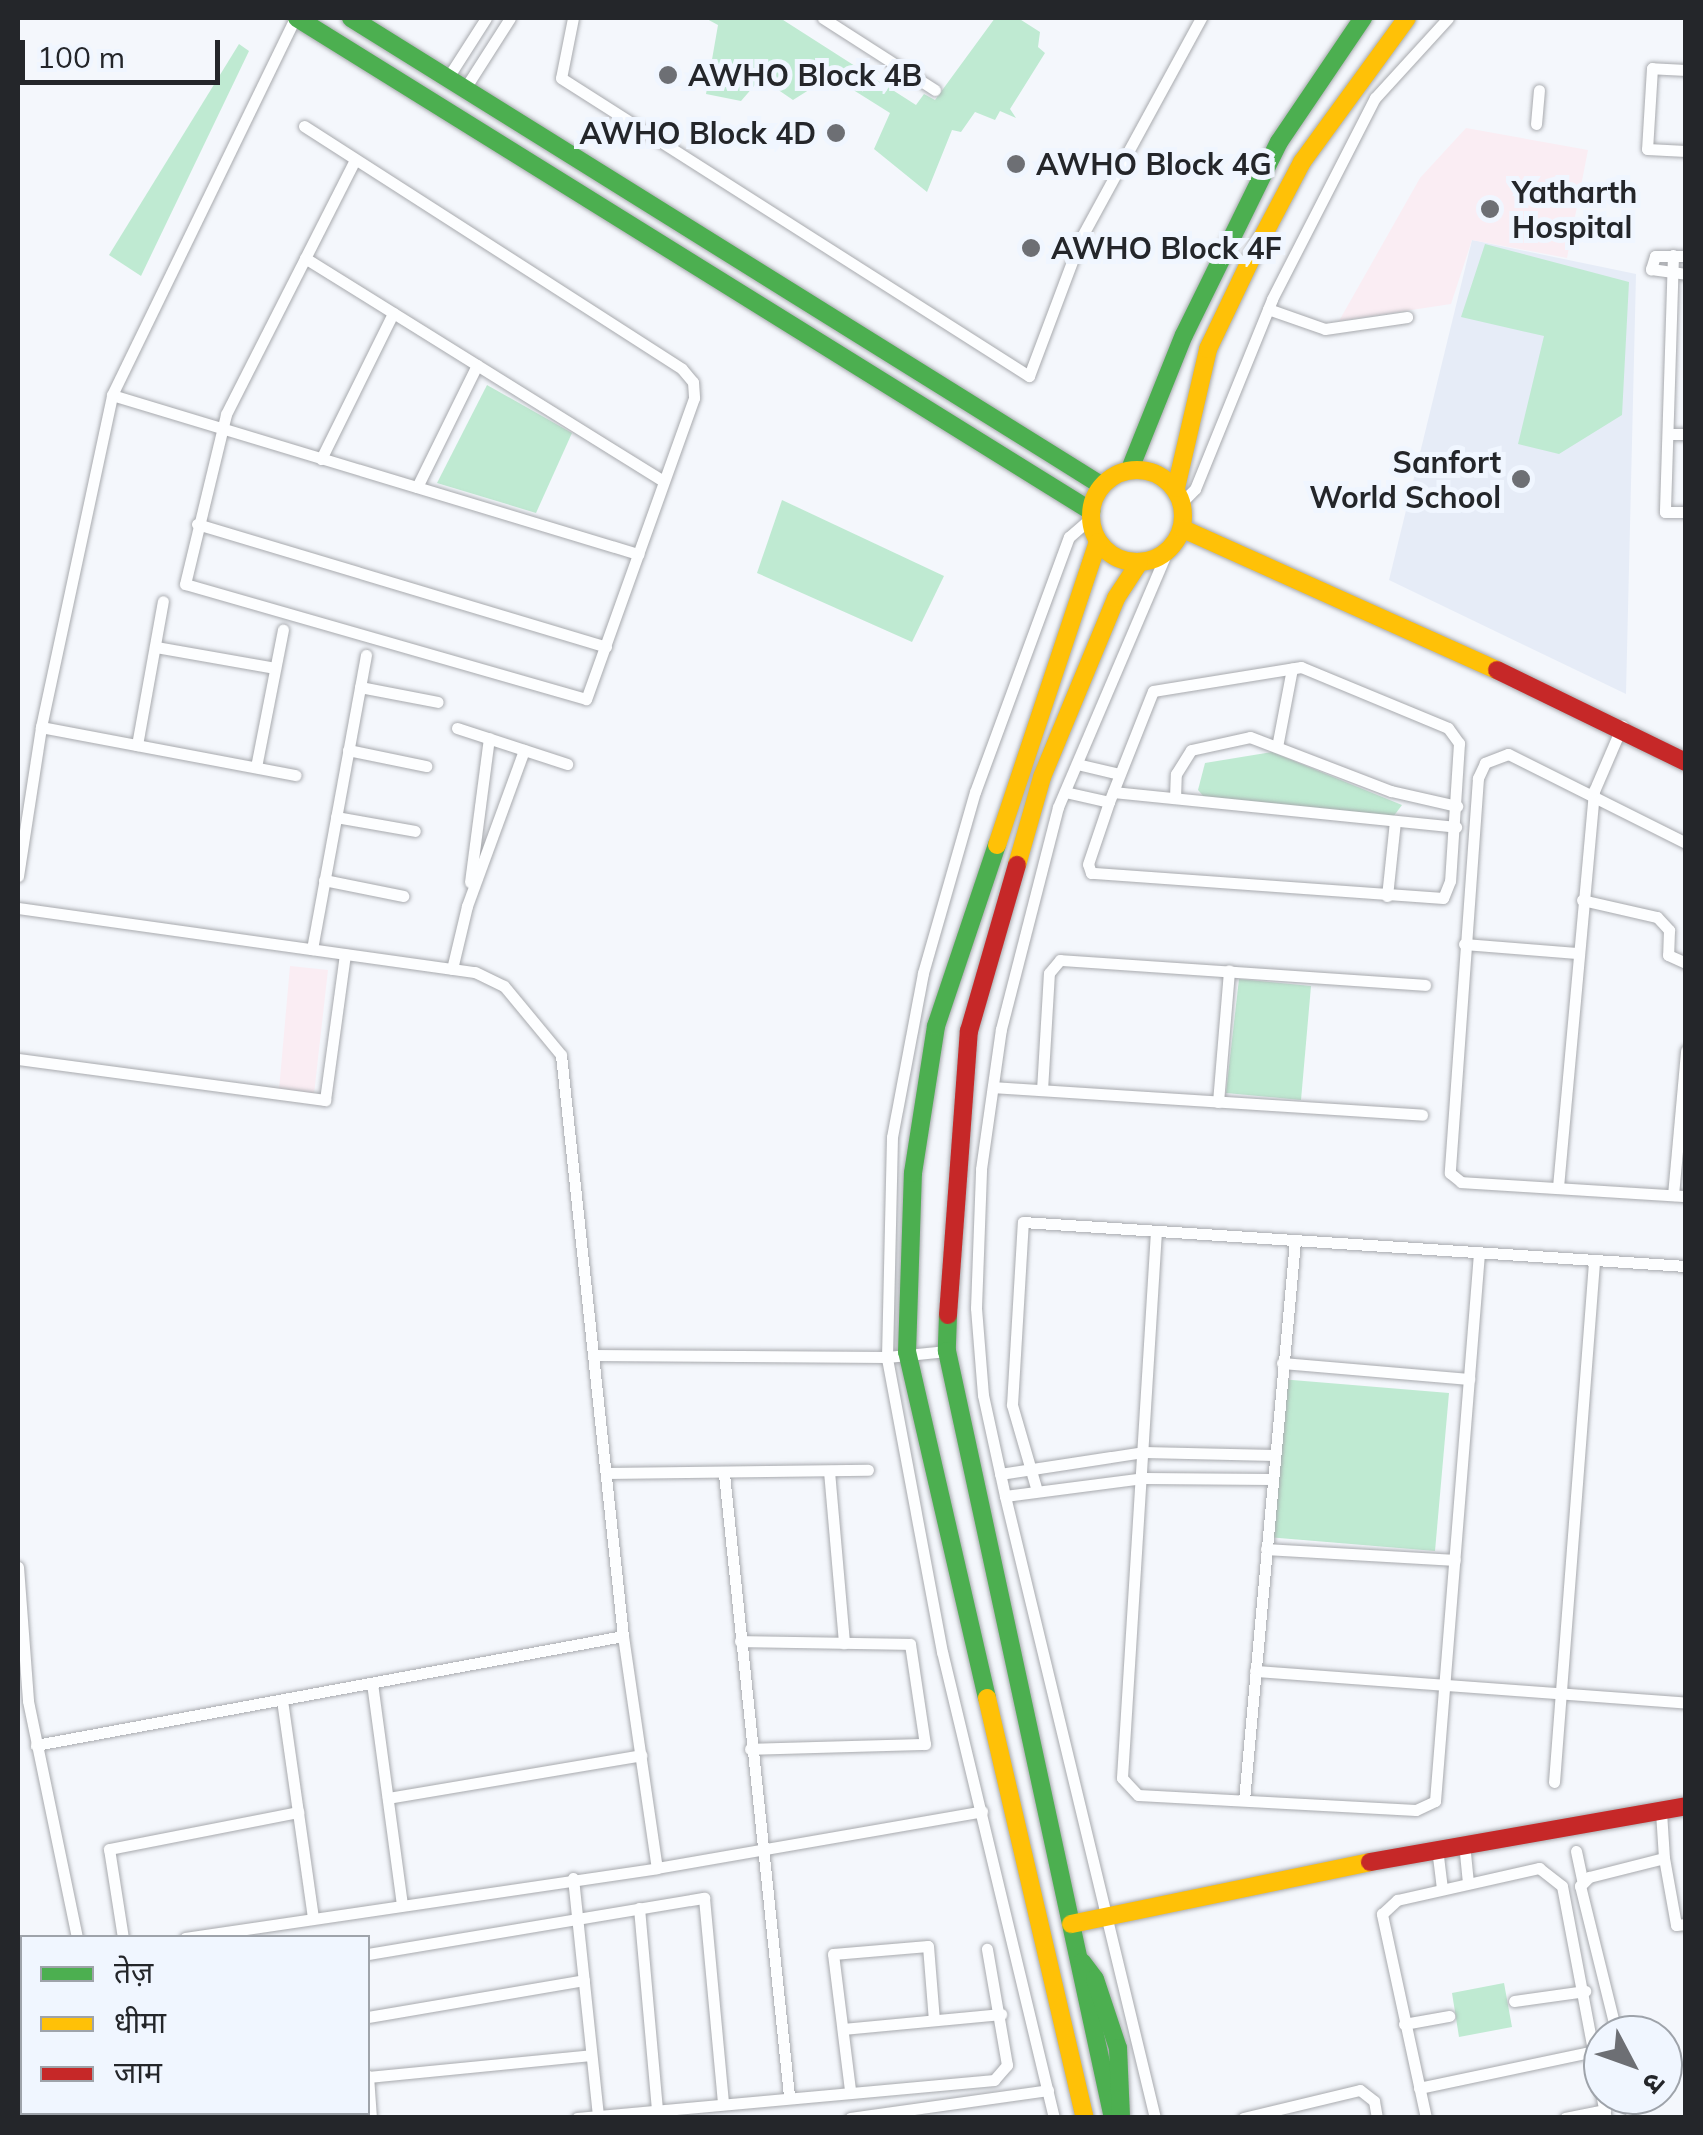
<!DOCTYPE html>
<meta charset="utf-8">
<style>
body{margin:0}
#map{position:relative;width:1703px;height:2135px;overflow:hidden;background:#f4f7fc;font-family:Mulish,"Noto Sans Devanagari",sans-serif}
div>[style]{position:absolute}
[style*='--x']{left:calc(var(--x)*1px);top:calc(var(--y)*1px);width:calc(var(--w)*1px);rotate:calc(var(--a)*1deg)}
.built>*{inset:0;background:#e6ecf7}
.medical>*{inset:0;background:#faedf3}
.green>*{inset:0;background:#bfead2}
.roads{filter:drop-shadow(0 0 2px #a8aaae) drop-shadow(0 0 2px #a8aaae)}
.street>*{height:11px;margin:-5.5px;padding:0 5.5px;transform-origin:5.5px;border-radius:5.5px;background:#fdfeff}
.fast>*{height:18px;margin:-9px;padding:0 9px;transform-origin:9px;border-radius:9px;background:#4caf50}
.slow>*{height:18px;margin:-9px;padding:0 9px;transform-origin:9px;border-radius:9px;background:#ffc107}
.slow>.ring{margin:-9px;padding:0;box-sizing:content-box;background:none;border:18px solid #ffc107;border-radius:50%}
.jam>*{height:18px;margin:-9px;padding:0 9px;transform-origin:9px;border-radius:9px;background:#c62828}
.dots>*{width:28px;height:28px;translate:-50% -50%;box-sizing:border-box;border:5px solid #f0f6ff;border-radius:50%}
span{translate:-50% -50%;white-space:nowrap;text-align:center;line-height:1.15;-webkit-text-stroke:10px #f0f6ff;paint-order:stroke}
.poi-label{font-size:30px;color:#24262a;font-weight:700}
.left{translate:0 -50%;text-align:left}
.right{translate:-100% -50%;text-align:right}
.frame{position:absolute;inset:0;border:20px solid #24262a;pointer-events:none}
.legend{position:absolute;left:20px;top:1935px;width:350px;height:180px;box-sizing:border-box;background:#f0f6ff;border:2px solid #9ea3aa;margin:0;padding:12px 18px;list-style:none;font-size:30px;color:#24262a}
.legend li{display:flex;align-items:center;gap:20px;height:50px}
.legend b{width:50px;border:2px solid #9ea3aa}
.north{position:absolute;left:1583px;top:2015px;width:100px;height:100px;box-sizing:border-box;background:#f0f6ff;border:2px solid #9ea3aa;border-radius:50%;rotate:131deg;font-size:28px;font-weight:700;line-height:40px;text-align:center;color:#24262a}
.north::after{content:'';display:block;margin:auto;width:35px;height:45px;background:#6d6f74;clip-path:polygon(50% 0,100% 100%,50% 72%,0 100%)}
.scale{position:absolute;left:20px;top:40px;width:200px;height:45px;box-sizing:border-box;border:5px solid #24262a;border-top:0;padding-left:12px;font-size:30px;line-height:35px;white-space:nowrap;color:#24262a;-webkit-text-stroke:8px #f0f6ff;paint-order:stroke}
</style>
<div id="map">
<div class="built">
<i style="clip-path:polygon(1472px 240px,1636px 274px,1626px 694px,1389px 580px)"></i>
</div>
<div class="medical">
<i style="clip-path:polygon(1466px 128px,1588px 150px,1567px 258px,1472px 240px,1451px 304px,1339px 321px,1420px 178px)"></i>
<i style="clip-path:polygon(290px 966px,328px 970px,314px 1094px,279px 1090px)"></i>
</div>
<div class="green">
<i style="clip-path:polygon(705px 18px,780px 18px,916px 105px,924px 94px,935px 100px,995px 18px,1018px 18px,1040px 32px,1038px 47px,1045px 53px,1010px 109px,1016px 118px,1000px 111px,995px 120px,975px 112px,961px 132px,952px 130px,927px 192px,874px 149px,890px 113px,831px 76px,793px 100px,761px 78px,741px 101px,706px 94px,718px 25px)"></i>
<i style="clip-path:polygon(239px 44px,249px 51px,141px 276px,109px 255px)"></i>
<i style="clip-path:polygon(1485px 244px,1629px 282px,1622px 415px,1559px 454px,1518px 444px,1544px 336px,1461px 317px)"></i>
<i style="clip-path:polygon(487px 385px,572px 433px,536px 513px,437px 483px)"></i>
<i style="clip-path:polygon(782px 500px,944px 576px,912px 642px,757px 573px)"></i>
<i style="clip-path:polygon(1272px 752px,1402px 805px,1393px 817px,1205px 798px,1198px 790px,1205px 763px)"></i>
<i style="clip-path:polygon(1239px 979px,1311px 986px,1301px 1100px,1226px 1093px)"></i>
<i style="clip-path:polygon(1280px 1379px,1449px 1393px,1435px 1551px,1267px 1537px)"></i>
<i style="clip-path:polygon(1504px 1983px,1512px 2027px,1459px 2037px,1452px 1993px)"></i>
</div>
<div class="roads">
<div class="street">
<i style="--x:573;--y:18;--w:61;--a:101.3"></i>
<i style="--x:561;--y:78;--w:555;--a:32.49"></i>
<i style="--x:1029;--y:376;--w:147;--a:-69.4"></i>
<i style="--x:1081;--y:238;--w:251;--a:-61.4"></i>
<i style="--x:823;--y:18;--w:133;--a:32.7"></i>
<i style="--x:1686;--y:70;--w:34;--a:-177"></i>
<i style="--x:1652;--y:68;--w:81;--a:93.5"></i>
<i style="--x:1647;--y:149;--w:39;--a:3"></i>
<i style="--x:447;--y:79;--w:72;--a:-57.4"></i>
<i style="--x:464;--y:90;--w:85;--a:-57.4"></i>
<i style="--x:1536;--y:124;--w:34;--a:-85"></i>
<i style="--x:304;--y:126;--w:449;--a:32.7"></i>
<i style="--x:682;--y:369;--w:17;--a:50"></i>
<i style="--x:693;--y:382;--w:16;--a:86"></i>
<i style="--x:694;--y:398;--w:320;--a:109.7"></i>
<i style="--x:586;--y:699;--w:417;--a:-164"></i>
<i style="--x:185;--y:584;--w:175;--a:-76.4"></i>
<i style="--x:226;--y:414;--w:285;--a:-63.1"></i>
<i style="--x:1673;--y:255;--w:257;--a:91.8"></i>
<i style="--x:1665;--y:512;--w:21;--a:0"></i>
<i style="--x:1686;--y:256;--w:31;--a:180"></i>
<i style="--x:1655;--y:256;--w:14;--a:107"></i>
<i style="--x:1651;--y:269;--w:35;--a:8"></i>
<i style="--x:305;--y:258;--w:422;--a:31.9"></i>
<i style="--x:1268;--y:309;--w:60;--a:19.3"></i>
<i style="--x:1325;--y:329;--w:83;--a:-8.3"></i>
<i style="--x:112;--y:395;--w:550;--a:16.82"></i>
<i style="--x:1668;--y:434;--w:18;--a:0"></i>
<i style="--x:321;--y:459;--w:163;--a:-63.7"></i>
<i style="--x:417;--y:487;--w:136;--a:-63.8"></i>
<i style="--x:1183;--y:501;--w:17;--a:-45"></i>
<i style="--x:1195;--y:489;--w:205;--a:-67.9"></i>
<i style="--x:1272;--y:299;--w:226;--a:-62.9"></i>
<i style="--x:1375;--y:98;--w:108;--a:-47.6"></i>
<i style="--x:197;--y:524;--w:427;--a:16.7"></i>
<i style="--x:156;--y:647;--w:121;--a:10"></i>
<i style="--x:1301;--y:667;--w:159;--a:22.5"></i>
<i style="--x:1448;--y:728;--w:19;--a:54"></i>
<i style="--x:1459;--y:743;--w:138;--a:93.7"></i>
<i style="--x:1450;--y:881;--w:18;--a:112"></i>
<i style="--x:1443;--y:898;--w:353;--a:-175.9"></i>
<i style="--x:1091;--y:873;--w:9;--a:-108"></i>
<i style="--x:1088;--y:864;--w:65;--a:-71.3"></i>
<i style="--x:1109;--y:802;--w:119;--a:-68.4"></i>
<i style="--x:1153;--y:691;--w:150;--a:-9.2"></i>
<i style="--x:360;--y:687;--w:79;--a:10.9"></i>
<i style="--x:41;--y:727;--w:259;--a:10.7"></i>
<i style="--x:457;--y:728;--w:116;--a:18.1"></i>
<i style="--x:137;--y:745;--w:146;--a:-79.8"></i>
<i style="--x:1277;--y:747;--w:80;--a:-79.2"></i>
<i style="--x:348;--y:750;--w:80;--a:11.6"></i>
<i style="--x:1077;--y:764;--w:43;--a:13.4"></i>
<i style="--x:256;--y:767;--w:140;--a:-78.9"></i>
<i style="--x:1065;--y:792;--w:45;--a:12.8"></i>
<i style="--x:1113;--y:792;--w:345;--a:5.8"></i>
<i style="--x:1175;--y:798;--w:24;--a:-88"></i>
<i style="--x:1176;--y:774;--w:28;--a:-58"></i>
<i style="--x:1191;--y:750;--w:60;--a:-12.4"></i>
<i style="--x:1250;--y:737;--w:151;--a:21"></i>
<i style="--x:1391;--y:791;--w:68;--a:12.8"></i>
<i style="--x:336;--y:817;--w:80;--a:10"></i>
<i style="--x:1686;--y:843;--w:199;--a:-153.4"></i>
<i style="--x:1508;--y:754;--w:25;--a:159"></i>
<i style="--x:1485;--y:763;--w:17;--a:115"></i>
<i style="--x:1478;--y:778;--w:396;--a:94.1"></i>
<i style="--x:1450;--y:1173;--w:14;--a:39"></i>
<i style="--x:1461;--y:1182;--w:225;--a:3.6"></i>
<i style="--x:18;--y:876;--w:151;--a:-81.2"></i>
<i style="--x:41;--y:727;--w:340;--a:-77.9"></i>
<i style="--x:112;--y:395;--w:419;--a:-64.1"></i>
<i style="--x:324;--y:880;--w:81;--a:11.4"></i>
<i style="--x:470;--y:882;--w:145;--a:-82.5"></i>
<i style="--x:1387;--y:896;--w:75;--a:-83.9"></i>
<i style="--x:1582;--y:900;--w:77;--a:12.8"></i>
<i style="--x:1657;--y:917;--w:18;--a:47"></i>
<i style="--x:1669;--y:930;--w:25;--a:92"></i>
<i style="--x:1668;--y:955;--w:20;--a:24"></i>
<i style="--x:18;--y:908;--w:461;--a:8"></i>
<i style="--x:475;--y:972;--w:32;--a:26"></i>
<i style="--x:504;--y:986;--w:89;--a:50.4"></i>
<i style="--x:561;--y:1055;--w:584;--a:83.91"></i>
<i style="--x:623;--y:1636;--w:234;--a:81.7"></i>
<i style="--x:1464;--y:944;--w:113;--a:4.6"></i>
<i style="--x:312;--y:949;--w:299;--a:-79.6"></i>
<i style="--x:452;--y:969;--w:65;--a:-76.6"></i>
<i style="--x:467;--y:906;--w:166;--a:-69.9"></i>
<i style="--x:18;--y:1059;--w:310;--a:7.6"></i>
<i style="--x:325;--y:1100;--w:147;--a:-82.2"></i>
<i style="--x:993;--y:1087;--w:430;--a:3.7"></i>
<i style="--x:1042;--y:1090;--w:117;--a:-86.6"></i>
<i style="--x:1049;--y:973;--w:17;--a:-50"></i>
<i style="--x:1060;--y:960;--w:366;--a:3.9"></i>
<i style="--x:1218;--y:1102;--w:132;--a:-85.2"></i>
<i style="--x:1558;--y:1187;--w:398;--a:-84.8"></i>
<i style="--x:1594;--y:791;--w:71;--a:-66.7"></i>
<i style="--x:1673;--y:1195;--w:145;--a:-84.8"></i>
<i style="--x:1156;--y:1231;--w:548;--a:93.56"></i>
<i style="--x:1122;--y:1778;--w:23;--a:47"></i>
<i style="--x:1138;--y:1795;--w:278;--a:3.1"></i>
<i style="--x:1416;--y:1810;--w:21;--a:-25"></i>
<i style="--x:1435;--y:1801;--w:550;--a:-85.41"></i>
<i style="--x:593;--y:1355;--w:294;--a:0.4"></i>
<i style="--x:887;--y:1357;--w:60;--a:-5.7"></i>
<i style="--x:1282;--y:1363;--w:188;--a:4.9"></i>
<i style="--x:829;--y:1471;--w:173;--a:85"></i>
<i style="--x:606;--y:1473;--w:262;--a:-0.7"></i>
<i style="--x:724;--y:1474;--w:625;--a:84.03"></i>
<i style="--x:1000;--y:1474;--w:146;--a:-8.7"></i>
<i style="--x:1144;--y:1452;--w:130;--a:1.3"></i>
<i style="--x:1037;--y:1491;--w:90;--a:-106.2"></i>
<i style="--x:1012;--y:1405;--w:183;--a:-86.6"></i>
<i style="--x:1023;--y:1222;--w:664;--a:3.8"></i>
<i style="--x:1005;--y:1496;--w:139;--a:-7.4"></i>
<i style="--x:1143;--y:1478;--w:129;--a:0.4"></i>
<i style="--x:1266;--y:1549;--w:189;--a:3.3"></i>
<i style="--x:18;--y:1567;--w:134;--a:85.7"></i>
<i style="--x:28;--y:1701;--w:242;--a:78.3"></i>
<i style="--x:740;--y:1641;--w:170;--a:1"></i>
<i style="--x:910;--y:1644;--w:101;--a:81.5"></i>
<i style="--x:925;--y:1744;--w:175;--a:178.4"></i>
<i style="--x:1255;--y:1671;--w:432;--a:4.2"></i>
<i style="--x:372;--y:1683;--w:223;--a:82.3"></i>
<i style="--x:282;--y:1700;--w:220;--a:81.9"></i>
<i style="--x:36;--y:1745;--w:597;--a:-10.52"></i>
<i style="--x:1554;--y:1782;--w:522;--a:-85.6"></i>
<i style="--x:388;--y:1798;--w:257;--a:-9.6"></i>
<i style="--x:1244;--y:1800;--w:561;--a:-84.79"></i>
<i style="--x:1464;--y:1843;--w:40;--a:84.3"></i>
<i style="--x:1437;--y:1848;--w:41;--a:83"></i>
<i style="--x:1576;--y:1851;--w:30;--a:78"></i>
<i style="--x:1664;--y:1858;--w:68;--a:79.8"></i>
<i style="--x:1676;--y:1925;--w:10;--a:-6"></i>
<i style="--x:573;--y:1878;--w:238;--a:84"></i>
<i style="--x:639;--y:1908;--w:202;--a:84.9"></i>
<i style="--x:123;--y:1938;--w:90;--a:-98.9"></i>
<i style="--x:109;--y:1849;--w:193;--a:-11.1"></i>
<i style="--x:185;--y:1938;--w:477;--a:-8.4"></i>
<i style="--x:657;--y:1868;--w:330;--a:-9.9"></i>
<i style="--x:368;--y:1954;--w:341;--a:-9.5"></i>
<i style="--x:704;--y:1898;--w:206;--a:84.7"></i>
<i style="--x:1514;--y:2001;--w:72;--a:-8"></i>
<i style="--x:368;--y:2017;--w:219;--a:-9.7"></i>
<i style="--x:1404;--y:2024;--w:46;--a:-10.1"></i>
<i style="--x:843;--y:2029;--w:159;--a:-5.4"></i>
<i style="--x:1617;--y:2035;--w:154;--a:-103.9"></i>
<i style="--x:1580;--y:1886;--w:13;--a:-45"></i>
<i style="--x:1589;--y:1877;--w:77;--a:-14.2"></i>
<i style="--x:1664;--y:1858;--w:47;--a:-93.7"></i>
<i style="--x:18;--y:2058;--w:4;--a:-14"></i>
<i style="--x:368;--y:2076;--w:42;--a:85.9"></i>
<i style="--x:368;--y:2077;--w:224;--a:-5.6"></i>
<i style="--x:1419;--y:2088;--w:180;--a:-11.9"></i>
<i style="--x:850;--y:2090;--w:137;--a:-97.1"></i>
<i style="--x:833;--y:1954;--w:95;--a:-4.8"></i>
<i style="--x:928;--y:1946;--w:74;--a:85.4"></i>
<i style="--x:1629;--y:2095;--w:23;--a:83"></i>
<i style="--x:106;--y:2112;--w:6;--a:81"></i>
<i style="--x:175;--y:2112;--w:6;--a:81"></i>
<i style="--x:243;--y:2112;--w:6;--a:90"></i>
<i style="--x:311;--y:2112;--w:6;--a:90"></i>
<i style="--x:55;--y:2118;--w:42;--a:-8.1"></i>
<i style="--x:577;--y:2118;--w:419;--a:-5.2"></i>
<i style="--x:994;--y:2080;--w:20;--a:-49"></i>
<i style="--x:1007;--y:2065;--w:118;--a:-99.8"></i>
<i style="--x:850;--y:2118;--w:200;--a:-8"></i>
<i style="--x:1054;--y:2118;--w:479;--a:-103.5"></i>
<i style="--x:942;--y:1652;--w:300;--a:-100.6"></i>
<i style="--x:887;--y:1357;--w:220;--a:-88.7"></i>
<i style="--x:892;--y:1137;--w:167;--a:-79.3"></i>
<i style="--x:923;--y:973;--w:188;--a:-74"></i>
<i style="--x:975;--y:792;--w:272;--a:-69.8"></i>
<i style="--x:1069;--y:537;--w:28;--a:-41"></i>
<i style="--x:1155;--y:2118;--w:640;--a:-103.56"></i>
<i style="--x:1005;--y:1496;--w:103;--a:-102.3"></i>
<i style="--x:983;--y:1395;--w:87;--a:-94.6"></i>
<i style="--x:976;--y:1308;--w:139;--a:-87.9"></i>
<i style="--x:981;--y:1169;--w:141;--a:-81.9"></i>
<i style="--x:1001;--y:1029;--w:229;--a:-75.6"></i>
<i style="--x:1058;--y:807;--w:277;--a:-66.9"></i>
<i style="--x:1243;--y:2118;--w:120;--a:-13.5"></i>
<i style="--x:1360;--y:2090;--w:18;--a:38"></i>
<i style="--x:1374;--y:2101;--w:17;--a:80"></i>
<i style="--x:1426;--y:2118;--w:209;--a:-102.2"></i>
<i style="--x:1382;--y:1914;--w:21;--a:-43"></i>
<i style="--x:1397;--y:1900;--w:146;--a:-12.7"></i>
<i style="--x:1539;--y:1868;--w:29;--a:38"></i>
<i style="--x:1562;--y:1886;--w:236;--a:79.3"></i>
<i style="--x:1565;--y:2118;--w:41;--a:-11.3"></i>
</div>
<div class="fast">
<i style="--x:297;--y:18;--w:935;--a:31.84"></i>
<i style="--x:351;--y:18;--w:884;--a:31.91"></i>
<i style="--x:1130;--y:469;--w:144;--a:-68.1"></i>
<i style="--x:1184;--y:335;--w:215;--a:-63.8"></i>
<i style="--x:1279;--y:142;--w:150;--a:-55.9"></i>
<i style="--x:948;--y:1315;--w:36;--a:92"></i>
<i style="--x:947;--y:1351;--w:785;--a:77.79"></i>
<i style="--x:987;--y:1698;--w:355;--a:-103"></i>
<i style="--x:907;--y:1352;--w:179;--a:-88.1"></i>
<i style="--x:913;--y:1173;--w:149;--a:-81.1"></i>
<i style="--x:936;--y:1026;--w:191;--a:-71.4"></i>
<i style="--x:1082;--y:1962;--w:21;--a:53"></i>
<i style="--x:1095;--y:1979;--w:73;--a:71.6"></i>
<i style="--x:1118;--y:2048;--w:70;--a:87.5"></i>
</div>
<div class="slow">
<i class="ring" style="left:1091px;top:470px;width:74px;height:74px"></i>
<i style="--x:1176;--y:488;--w:143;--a:-77"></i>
<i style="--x:1208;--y:349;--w:104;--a:-64.4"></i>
<i style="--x:1253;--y:255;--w:105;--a:-62.2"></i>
<i style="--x:1302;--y:162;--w:178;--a:-53.9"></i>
<i style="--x:1183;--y:529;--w:344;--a:24.2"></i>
<i style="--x:997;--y:845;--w:319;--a:-71.6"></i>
<i style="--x:1017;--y:865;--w:91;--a:-74.1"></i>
<i style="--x:1042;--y:777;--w:194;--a:-67.5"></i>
<i style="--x:1116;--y:598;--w:42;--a:-56.7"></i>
<i style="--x:987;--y:1698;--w:431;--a:76.9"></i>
<i style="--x:1071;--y:1924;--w:305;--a:-11.7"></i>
</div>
<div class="jam">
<i style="--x:1497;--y:670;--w:210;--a:26"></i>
<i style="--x:948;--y:1315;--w:285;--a:-85.8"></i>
<i style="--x:969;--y:1031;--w:173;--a:-73.9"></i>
<i style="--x:1370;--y:1862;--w:321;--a:-10"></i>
</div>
</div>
<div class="dots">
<i style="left:668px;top:75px;background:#6d6f74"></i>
<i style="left:836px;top:133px;background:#6d6f74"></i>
<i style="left:1016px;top:164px;background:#6d6f74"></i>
<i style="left:1490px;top:209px;background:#6d6f74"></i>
<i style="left:1031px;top:248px;background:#6d6f74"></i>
<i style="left:1521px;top:479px;background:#6d6f74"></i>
</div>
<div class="poi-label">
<span class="left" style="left:688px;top:75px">AWHO Block 4B</span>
<span class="right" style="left:816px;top:133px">AWHO Block 4D</span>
<span class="left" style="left:1036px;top:164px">AWHO Block 4G</span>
<span class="left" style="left:1512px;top:209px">Yatharth<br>Hospital</span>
<span class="left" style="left:1051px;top:248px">AWHO Block 4F</span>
<span class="right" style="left:1501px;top:479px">Sanfort<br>World School</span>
</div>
<div class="frame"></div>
<ul class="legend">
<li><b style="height:12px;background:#4caf50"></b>तेज़</li>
<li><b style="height:12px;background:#ffc107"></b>धीमा</li>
<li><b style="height:12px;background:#c62828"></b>जाम</li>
</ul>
<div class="north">उ</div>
<div class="scale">100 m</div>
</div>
